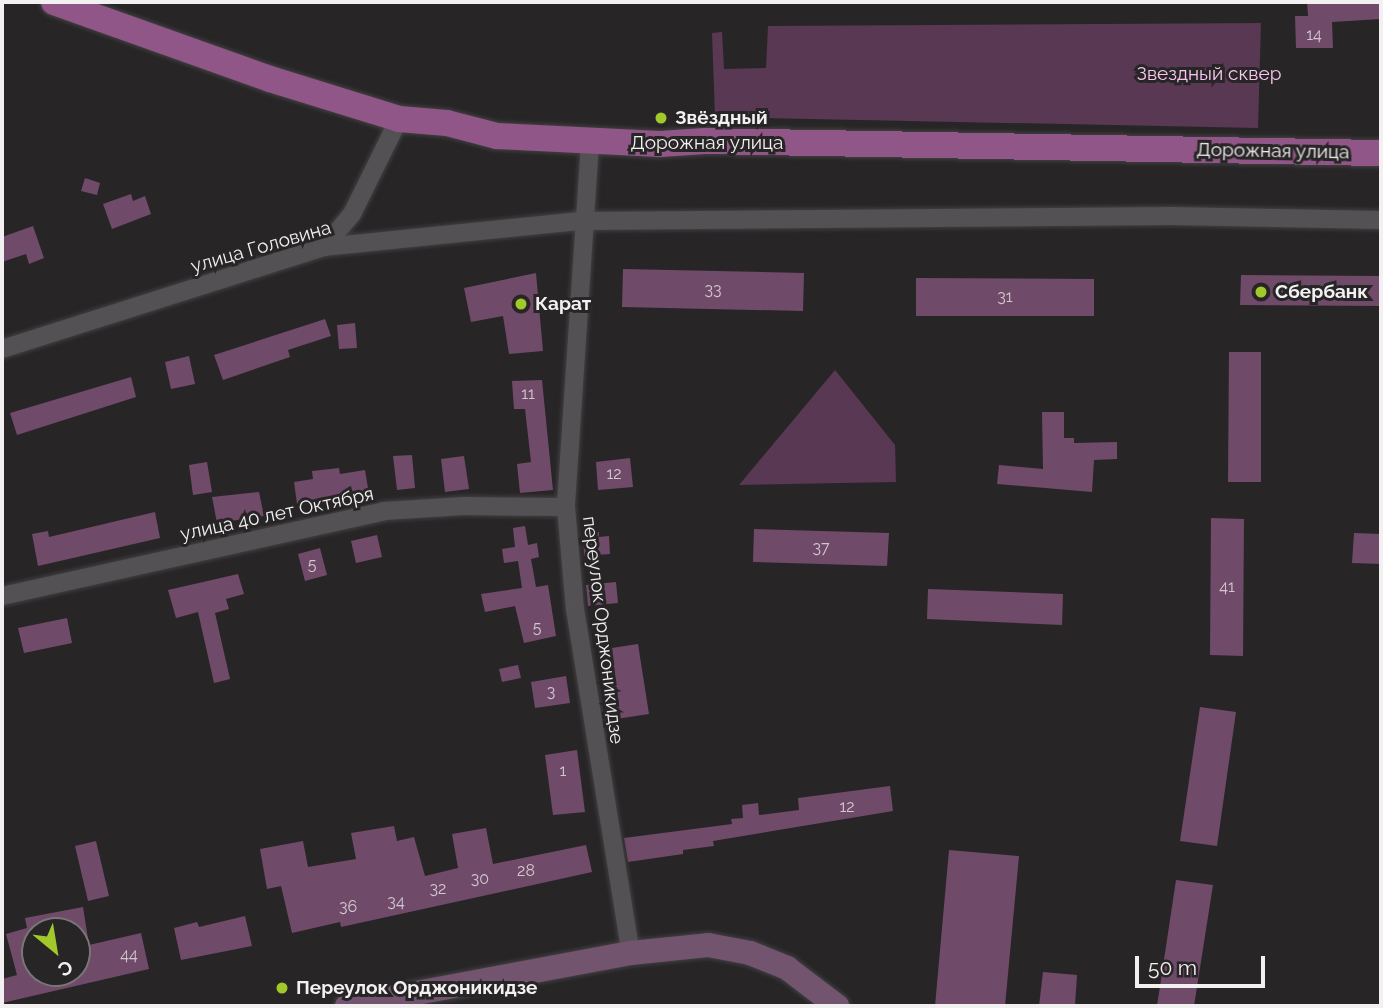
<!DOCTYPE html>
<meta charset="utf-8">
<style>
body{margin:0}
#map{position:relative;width:1383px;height:1008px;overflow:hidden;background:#282527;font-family:Raleway,sans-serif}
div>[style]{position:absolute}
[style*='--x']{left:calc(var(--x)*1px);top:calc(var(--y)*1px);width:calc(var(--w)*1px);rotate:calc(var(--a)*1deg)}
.green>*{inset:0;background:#583852}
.building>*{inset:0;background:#704a69}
.roads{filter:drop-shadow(0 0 2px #424042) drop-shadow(0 0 2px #424042)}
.minor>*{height:18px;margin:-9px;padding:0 9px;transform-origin:9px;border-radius:9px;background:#545154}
.secondary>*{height:24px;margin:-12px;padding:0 12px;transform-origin:12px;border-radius:12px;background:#73546e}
.primary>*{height:26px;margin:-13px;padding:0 13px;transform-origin:13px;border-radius:13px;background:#915688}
.dots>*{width:19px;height:19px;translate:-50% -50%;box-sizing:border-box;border:4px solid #282527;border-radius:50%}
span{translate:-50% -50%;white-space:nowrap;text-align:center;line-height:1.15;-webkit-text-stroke:6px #282527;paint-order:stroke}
.number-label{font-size:16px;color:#d2c6cf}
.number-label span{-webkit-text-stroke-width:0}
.park-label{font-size:19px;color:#f9c5ee}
.poi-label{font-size:19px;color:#f2f0f1;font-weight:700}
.left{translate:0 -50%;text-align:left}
.street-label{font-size:19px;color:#f2f0f1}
.frame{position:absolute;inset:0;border:4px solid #f2f0f1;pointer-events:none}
.north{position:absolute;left:21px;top:917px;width:70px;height:70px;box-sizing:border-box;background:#282527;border:2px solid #797678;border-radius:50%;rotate:150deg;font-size:19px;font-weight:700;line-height:28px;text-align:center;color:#f2f0f1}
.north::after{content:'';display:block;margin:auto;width:24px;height:32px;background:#a1c92b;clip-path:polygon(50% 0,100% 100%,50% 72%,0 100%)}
.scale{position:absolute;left:1135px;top:956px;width:130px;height:32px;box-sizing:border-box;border:4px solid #f2f0f1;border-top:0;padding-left:9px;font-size:21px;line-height:24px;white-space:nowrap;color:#f2f0f1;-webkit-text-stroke:5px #282527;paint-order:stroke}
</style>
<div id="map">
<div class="green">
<i style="clip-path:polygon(1261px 23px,1258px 128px,715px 117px,712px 33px,722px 32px,724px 69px,766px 68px,768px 26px)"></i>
<i style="clip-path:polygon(835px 370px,895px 445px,896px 482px,739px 485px)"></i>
</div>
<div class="building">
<i style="clip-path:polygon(1307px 2px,1381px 2px,1381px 19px,1332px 22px,1333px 48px,1296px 48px,1295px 16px,1308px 16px)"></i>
<i style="clip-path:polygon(85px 178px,100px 183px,97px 195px,81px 191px)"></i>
<i style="clip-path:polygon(131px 194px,133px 201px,145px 196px,151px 214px,112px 229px,103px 204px)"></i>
<i style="clip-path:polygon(33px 226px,44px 258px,29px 264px,26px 254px,2px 262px,2px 237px)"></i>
<i style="clip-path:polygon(623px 269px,804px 273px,803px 311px,622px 307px)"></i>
<i style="clip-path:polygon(536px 273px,543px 351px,509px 354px,503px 316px,471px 322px,464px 288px)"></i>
<i style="clip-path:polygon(1241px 275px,1381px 276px,1381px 306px,1240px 305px)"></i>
<i style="clip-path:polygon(916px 278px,1094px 279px,1094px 316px,916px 316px)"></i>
<i style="clip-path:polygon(325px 319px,331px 336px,288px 350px,290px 357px,223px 380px,214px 355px)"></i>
<i style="clip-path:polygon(355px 323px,357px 348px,339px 349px,337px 325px)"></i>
<i style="clip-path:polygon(1229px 352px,1261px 352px,1261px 482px,1228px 482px)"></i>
<i style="clip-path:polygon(189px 356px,195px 384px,171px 389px,165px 362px)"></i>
<i style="clip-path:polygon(131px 377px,136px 397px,17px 435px,10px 413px)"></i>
<i style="clip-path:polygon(542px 380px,553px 490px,520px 493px,517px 464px,531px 462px,525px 409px,514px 409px,512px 381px)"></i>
<i style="clip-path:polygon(1042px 412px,1064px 412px,1064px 438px,1074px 438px,1074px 443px,1117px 442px,1117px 459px,1094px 460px,1092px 492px,997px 484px,999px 465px,1043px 469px)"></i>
<i style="clip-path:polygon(412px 455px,415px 488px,397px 490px,393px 456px)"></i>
<i style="clip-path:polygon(464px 456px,469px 489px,445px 492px,441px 459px)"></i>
<i style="clip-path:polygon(630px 458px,633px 487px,598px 490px,596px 462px)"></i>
<i style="clip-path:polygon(207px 462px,212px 492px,193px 495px,189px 465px)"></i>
<i style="clip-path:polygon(339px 468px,340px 474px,365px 470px,369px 494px,297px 504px,294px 482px,313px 479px,312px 471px)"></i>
<i style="clip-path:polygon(259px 492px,264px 516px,217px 523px,212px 497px)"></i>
<i style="clip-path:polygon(155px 512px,160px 538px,38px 566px,32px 534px,48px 531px,49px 537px)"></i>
<i style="clip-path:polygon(1211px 518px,1244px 519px,1243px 656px,1210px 655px)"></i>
<i style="clip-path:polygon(525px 526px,528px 545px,537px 543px,539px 557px,531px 559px,536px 587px,548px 585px,556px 636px,524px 643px,515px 606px,485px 612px,481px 594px,522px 588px,518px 561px,504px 563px,502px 549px,515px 547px,513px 528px)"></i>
<i style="clip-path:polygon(754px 529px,889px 533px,887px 566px,753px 562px)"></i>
<i style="clip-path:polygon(599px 532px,599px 537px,609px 536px,610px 554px,584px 556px,583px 533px)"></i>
<i style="clip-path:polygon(1354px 533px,1381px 534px,1381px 564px,1352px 563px)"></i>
<i style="clip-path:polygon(377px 535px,382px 557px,356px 563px,351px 541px)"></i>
<i style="clip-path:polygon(320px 548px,327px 575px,305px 581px,298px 554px)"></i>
<i style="clip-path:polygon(238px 574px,244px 594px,226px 599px,229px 609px,215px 613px,230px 679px,214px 683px,198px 612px,176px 618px,168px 590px)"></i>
<i style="clip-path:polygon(616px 582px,618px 603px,588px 606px,586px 585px)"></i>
<i style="clip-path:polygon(928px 589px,1063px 594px,1062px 625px,927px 619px)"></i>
<i style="clip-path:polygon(67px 618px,72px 643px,24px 653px,18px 628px)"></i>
<i style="clip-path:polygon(638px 644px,649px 714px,616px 719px,605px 649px)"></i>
<i style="clip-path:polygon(518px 665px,521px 678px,502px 682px,499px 669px)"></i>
<i style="clip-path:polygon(566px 676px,570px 703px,535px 708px,531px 682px)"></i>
<i style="clip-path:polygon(1200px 707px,1236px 712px,1217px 846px,1180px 841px)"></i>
<i style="clip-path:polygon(577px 750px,585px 812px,553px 815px,545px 755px)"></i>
<i style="clip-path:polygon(890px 786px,893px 811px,713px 841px,714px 846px,683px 850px,683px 854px,628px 862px,624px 838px,732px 824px,731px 819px,743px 818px,742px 805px,758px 803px,759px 815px,799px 810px,798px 798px)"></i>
<i style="clip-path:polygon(394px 826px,397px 841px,414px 837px,425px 876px,458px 868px,452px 834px,486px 828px,493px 864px,586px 845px,592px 872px,341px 927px,340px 922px,292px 933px,281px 886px,267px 889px,260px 849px,303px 841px,308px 867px,356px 859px,351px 833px)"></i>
<i style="clip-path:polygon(96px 841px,109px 896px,88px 901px,75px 846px)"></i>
<i style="clip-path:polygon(949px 850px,1019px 856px,1005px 1006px,935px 1006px)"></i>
<i style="clip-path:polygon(1176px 880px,1213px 885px,1194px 1006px,1157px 1006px)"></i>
<i style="clip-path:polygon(evenodd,83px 907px,89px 945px,141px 933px,149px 969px,2px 1003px,2px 979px,17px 975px,6px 934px,27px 928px,25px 918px,83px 907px,35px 931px,77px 931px,77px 973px,35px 973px,35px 931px)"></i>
<i style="clip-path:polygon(245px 916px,252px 946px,181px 960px,174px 928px,197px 922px,199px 927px)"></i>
<i style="clip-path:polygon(1043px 972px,1077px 975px,1075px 1006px,1039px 1006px)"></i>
</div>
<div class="roads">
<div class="minor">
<i style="--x:590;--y:143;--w:365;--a:93.8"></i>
<i style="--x:566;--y:507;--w:102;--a:85"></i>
<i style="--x:575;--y:609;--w:349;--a:80.8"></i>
<i style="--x:324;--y:247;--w:43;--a:-49.7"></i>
<i style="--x:352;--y:214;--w:106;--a:-63.7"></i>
<i style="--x:2;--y:349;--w:338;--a:-17.6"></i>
<i style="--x:324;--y:247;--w:259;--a:-5.8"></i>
<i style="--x:582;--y:221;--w:589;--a:-0.49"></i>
<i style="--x:1171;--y:216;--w:210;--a:1.1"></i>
<i style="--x:2;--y:596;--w:391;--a:-12.5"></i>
<i style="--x:384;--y:511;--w:80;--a:-3.6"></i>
<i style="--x:464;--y:506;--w:102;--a:0.6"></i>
</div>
<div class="secondary">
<i style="--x:347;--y:1006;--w:289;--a:-10.6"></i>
<i style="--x:631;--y:953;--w:77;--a:-5.9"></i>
<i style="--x:708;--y:945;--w:43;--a:10.8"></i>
<i style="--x:750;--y:953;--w:40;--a:22"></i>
<i style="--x:787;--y:968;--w:63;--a:37.2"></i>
</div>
<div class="primary">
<i style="--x:54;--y:2;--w:229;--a:19.6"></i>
<i style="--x:270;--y:79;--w:135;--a:17.2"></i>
<i style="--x:399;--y:119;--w:48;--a:4.8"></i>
<i style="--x:447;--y:123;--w:52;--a:14.6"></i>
<i style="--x:497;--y:136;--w:163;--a:2.8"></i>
<i style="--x:660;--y:144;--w:45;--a:-3.8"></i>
<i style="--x:705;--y:141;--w:676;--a:1.02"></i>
</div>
</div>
<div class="dots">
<i style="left:661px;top:118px;background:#a1c92b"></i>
<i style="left:1261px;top:292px;background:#a1c92b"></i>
<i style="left:521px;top:304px;background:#a1c92b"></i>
<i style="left:282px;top:988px;background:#a1c92b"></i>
</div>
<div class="number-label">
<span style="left:1314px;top:35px">14</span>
<span style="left:713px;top:290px">33</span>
<span style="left:1005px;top:297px">31</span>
<span style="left:528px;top:394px">11</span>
<span style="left:614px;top:474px">12</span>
<span style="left:821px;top:548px">37</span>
<span style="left:312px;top:565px">5</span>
<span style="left:1227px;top:587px">41</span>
<span style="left:537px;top:628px">5</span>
<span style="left:551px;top:692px">3</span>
<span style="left:563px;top:771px">1</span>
<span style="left:847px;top:807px">12</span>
<span style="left:526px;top:871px">28</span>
<span style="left:480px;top:879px">30</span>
<span style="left:438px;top:889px">32</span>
<span style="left:396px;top:902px">34</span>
<span style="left:348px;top:907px">36</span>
<span style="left:129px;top:955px">44</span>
</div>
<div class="park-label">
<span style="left:1209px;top:74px">Звездный сквер</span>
</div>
<div class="poi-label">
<span class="left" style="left:675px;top:118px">Звёздный</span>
<span class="left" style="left:1275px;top:292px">Сбербанк</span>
<span class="left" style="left:535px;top:304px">Карат</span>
<span class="left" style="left:296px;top:988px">Переулок Орджоникидзе</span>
</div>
<div class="street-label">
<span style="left:707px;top:143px">Дорожная улица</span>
<span style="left:1273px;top:151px;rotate:1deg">Дорожная улица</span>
<span style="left:261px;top:247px;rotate:-16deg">улица Головина</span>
<span style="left:277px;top:514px;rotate:-12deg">улица 40 лет Октября</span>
<span style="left:603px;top:630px;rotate:83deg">переулок Орджоникидзе</span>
</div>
<div class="frame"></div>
<div class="north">С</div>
<div class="scale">50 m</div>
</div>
